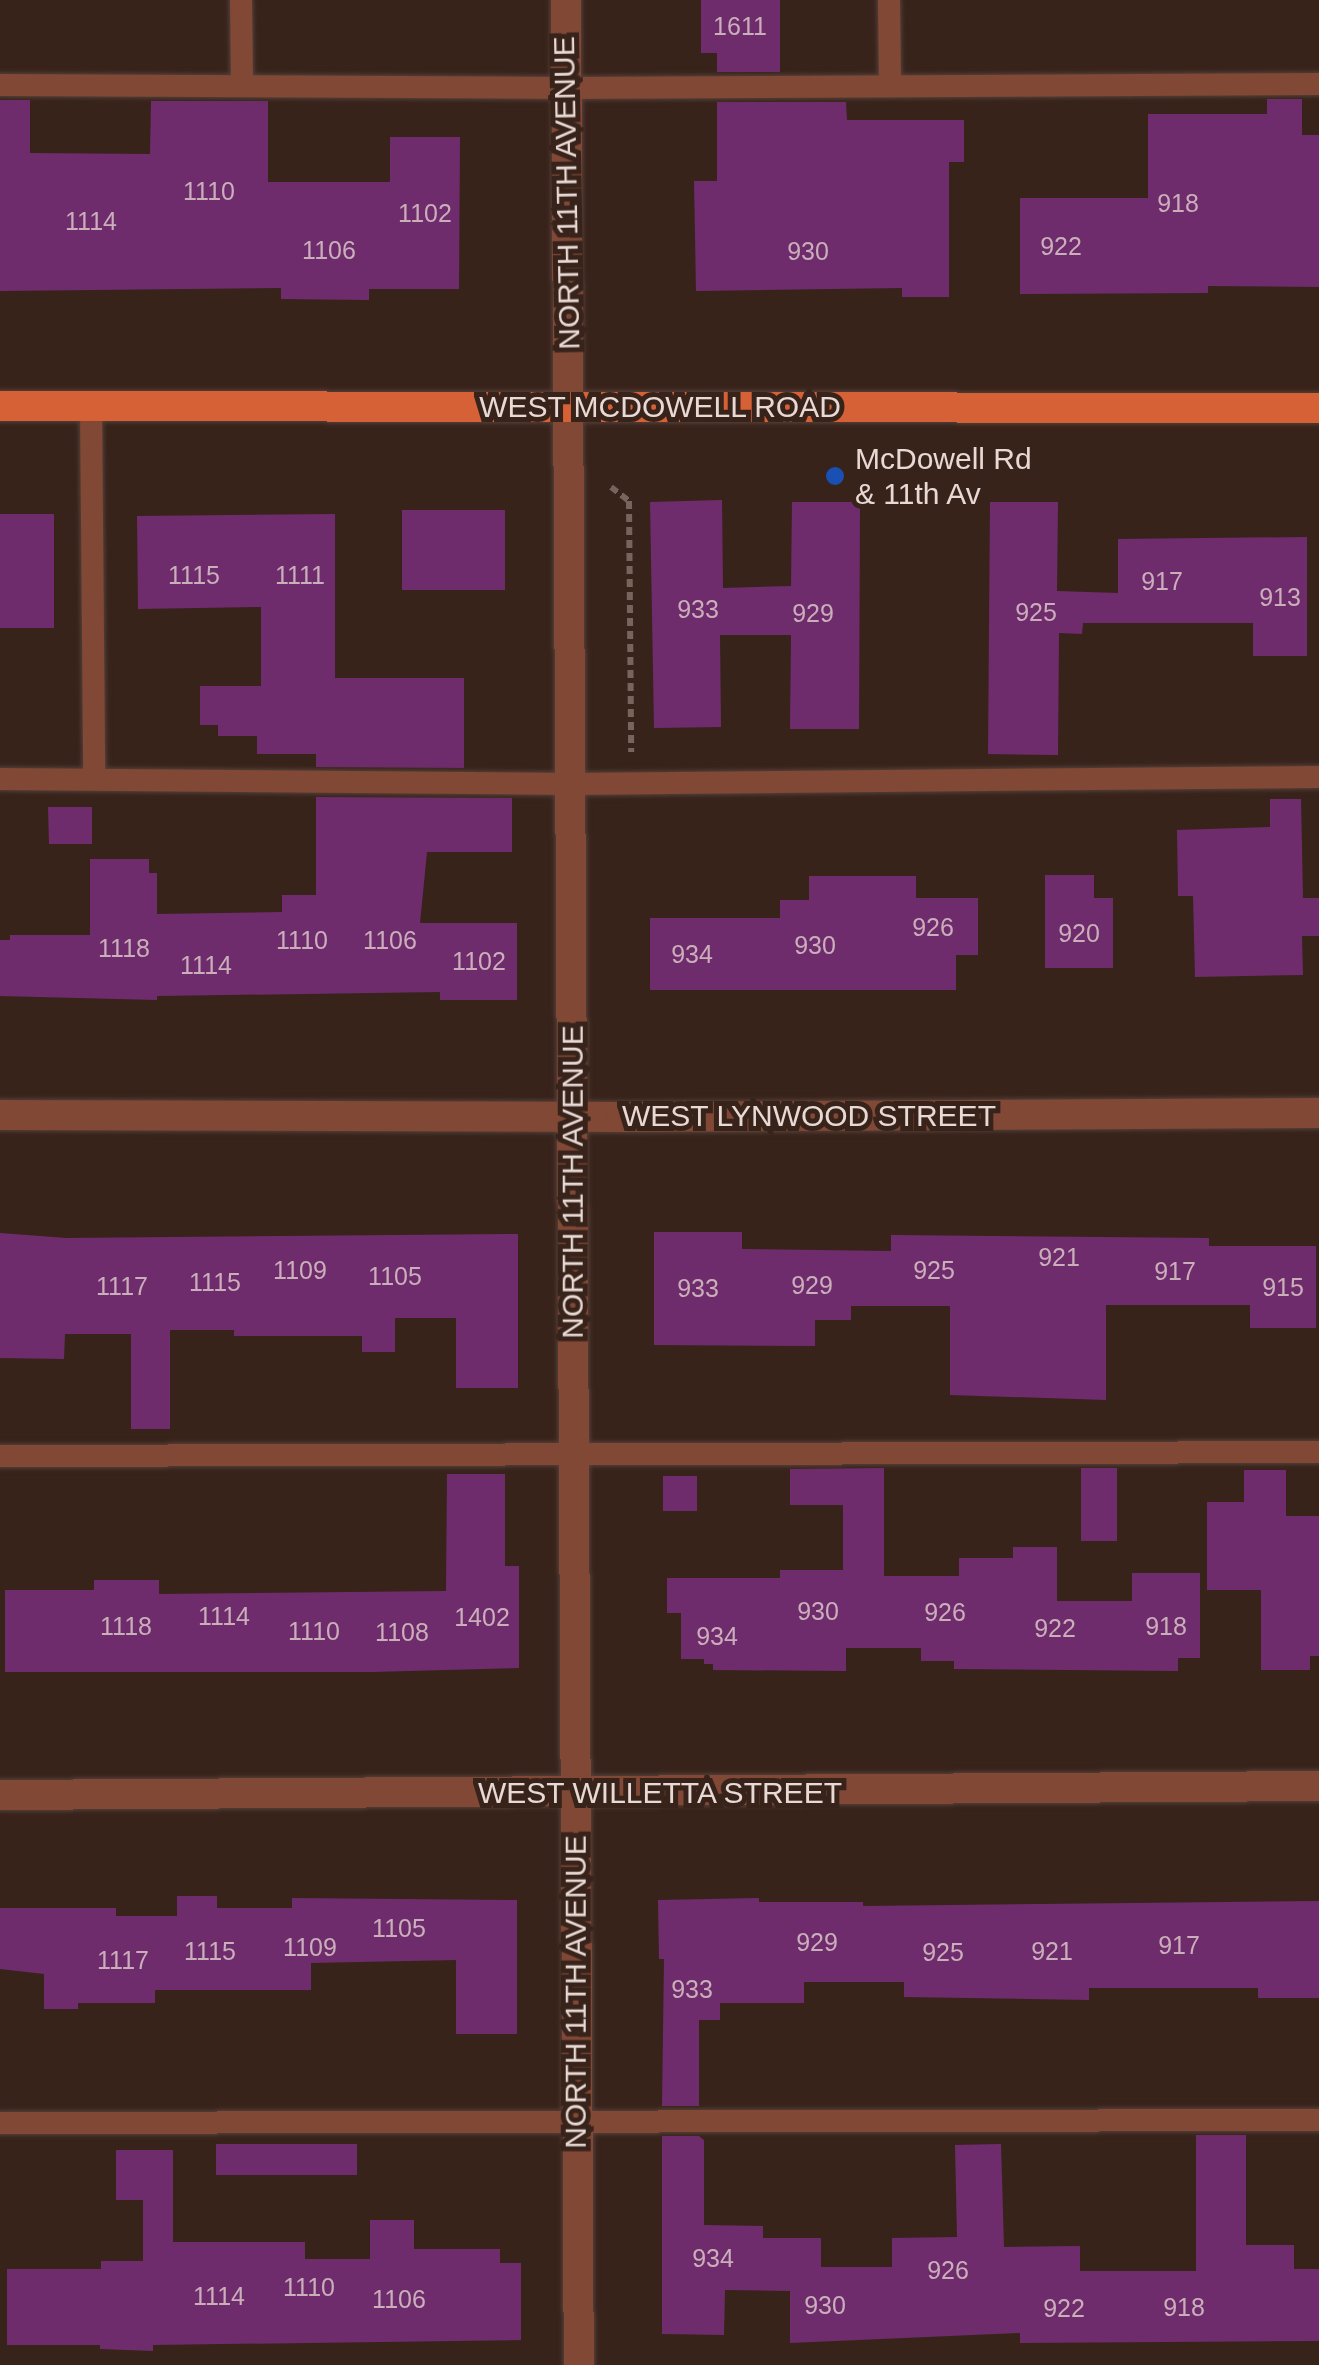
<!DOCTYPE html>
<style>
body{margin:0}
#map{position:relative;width:1319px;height:2365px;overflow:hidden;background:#38231b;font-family:Arial,sans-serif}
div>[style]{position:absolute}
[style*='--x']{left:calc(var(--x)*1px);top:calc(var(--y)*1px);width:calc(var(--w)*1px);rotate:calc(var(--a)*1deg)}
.building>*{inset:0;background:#6f2c6d}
.path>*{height:6px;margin-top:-3px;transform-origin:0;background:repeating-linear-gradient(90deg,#77645d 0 8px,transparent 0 13px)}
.roads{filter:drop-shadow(0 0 2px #544039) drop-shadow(0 0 2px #544039)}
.lane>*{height:22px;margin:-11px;padding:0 11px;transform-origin:11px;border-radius:11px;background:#814835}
.street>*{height:30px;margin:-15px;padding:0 15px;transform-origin:15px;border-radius:15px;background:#814835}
.primary>*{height:30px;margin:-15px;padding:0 15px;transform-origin:15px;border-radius:15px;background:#d76137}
.dots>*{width:28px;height:28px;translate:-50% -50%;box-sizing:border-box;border:5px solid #38231b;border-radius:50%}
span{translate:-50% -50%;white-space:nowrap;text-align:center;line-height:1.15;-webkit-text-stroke:10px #38231b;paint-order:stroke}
.number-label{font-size:25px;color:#caaeba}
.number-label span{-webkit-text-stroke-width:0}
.street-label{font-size:30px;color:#e8d9d4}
.poi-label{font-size:30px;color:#e8d9d4}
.left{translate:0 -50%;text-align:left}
</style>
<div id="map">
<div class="building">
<i style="clip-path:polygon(701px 0,780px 0,780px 72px,717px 72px,717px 53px,701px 53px)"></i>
<i style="clip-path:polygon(1267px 99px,1302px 99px,1302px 135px,1319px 135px,1319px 287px,1208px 286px,1208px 293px,1020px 294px,1020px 198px,1148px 198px,1148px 114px,1267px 114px)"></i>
<i style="clip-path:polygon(0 100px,30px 100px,30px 153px,150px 154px,151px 101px,268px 101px,268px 182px,390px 182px,390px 137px,460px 137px,459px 289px,369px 289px,369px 300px,281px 299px,281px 288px,0 291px)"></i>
<i style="clip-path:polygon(717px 102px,846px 102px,847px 120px,964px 120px,964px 162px,949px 162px,949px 297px,902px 297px,902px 288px,696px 291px,694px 181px,717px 181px)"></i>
<i style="clip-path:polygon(722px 500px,723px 588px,791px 586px,792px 502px,860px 502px,859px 729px,790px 729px,791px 635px,720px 635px,721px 727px,654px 728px,650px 502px)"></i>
<i style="clip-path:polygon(990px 502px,1058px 502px,1057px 591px,1118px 593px,1118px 539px,1307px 537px,1307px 656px,1253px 656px,1253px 623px,1083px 623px,1082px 634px,1059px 633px,1058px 755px,988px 754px)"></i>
<i style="clip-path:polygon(402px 510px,505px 510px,505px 590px,402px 590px)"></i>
<i style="clip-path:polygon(0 514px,54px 514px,54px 628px,0 628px)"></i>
<i style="clip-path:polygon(335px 514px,335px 678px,464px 678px,464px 768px,316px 767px,316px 754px,257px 754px,257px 736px,218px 736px,218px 725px,200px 725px,200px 686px,261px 686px,261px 607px,138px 609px,137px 516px)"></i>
<i style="clip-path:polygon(316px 797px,512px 798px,512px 852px,427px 852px,420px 923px,517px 923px,517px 1000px,440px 1000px,440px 992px,157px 996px,157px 1000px,0 996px,0 940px,10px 940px,10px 935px,90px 935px,90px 859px,149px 859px,149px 873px,157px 873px,157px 914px,282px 912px,282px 895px,316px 895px)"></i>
<i style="clip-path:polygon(1270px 799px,1301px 799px,1303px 898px,1319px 898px,1319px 936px,1302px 936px,1303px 975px,1195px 977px,1193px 896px,1178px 896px,1177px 830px,1270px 827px)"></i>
<i style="clip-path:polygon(48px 807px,92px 807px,92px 844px,49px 844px)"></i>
<i style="clip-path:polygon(1045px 875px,1094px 875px,1094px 898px,1113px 898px,1113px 968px,1045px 968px)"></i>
<i style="clip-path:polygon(809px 876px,916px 876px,916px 898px,978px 898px,978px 955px,956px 955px,956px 990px,650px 990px,650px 918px,780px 918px,780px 900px,809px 900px)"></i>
<i style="clip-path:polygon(654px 1232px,742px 1232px,742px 1249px,891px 1251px,891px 1235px,1209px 1238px,1209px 1246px,1316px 1246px,1316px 1328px,1250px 1328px,1250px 1305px,1106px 1305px,1106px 1400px,950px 1395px,950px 1306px,851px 1306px,851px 1320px,815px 1320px,815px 1346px,654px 1345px)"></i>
<i style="clip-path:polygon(0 1233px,66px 1238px,518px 1234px,518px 1388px,456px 1388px,456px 1318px,395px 1318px,395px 1352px,362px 1352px,362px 1336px,234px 1336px,234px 1330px,170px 1330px,170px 1429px,131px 1429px,131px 1334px,65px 1334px,64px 1359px,0 1358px)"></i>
<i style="clip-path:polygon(884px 1468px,884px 1576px,959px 1576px,959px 1558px,1013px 1558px,1013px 1547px,1057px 1547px,1057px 1601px,1132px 1601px,1132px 1573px,1200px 1573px,1200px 1658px,1178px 1658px,1178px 1671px,954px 1669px,954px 1661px,921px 1661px,921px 1648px,846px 1648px,846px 1671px,713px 1670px,713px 1664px,704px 1664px,704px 1659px,681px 1659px,681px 1613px,667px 1613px,667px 1578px,780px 1578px,780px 1570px,843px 1570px,843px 1505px,790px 1505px,790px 1469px)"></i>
<i style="clip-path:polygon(1081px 1468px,1117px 1468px,1117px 1541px,1081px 1541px)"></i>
<i style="clip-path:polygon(1244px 1470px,1286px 1470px,1286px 1516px,1319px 1516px,1319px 1656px,1310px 1656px,1310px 1670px,1261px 1670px,1261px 1590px,1207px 1590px,1207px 1502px,1244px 1502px)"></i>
<i style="clip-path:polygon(447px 1474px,505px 1474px,505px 1566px,519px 1566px,519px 1668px,372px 1672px,5px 1672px,5px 1590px,94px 1590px,94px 1580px,159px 1580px,159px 1594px,446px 1591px)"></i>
<i style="clip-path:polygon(663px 1476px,697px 1476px,697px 1511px,663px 1511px)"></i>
<i style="clip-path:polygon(177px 1896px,217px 1896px,217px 1908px,292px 1908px,292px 1898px,517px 1900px,517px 2034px,456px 2034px,456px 1960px,311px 1963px,311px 1990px,155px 1990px,155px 2003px,78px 2003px,78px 2009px,44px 2009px,44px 1974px,0 1969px,0 1908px,116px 1908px,116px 1916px,177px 1916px)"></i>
<i style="clip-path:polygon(759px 1898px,759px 1902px,863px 1902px,863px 1906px,1319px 1901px,1319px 1998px,1258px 1998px,1258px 1988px,1089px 1988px,1089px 2000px,904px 1997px,904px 1982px,804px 1982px,804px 2003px,720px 2003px,720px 2020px,699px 2020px,699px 2106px,662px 2106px,664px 1959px,659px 1959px,658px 1900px)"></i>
<i style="clip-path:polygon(1196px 2135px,1246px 2135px,1246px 2245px,1294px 2245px,1294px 2269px,1319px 2269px,1319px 2341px,1020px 2343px,1020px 2333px,790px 2343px,790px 2291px,725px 2290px,724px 2335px,662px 2334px,662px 2136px,699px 2136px,704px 2140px,704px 2225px,763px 2226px,763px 2238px,821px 2238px,821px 2267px,892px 2267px,892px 2238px,957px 2237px,955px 2145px,1001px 2144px,1004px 2247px,1080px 2246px,1080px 2271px,1196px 2271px)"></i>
<i style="clip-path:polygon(216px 2144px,357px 2144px,357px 2175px,216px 2175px)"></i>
<i style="clip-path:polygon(116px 2150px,173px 2150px,173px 2242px,305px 2242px,305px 2259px,370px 2259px,370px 2220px,414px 2220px,414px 2249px,500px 2249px,500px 2263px,521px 2263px,521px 2340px,153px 2345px,153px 2351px,100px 2349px,100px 2345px,7px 2345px,7px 2269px,101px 2269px,101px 2261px,143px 2261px,143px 2200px,116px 2200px)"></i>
</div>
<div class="path">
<i style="--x:611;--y:487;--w:23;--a:38"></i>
<i style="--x:629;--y:501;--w:251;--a:89.5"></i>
</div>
<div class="roads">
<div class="lane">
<i style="--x:241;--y:0;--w:86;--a:89.3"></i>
<i style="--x:889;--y:0;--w:84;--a:89.3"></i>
<i style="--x:0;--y:85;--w:565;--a:0.3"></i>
<i style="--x:565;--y:88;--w:754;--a:-0.3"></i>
<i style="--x:91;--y:406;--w:373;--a:89.5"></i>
<i style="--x:0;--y:779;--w:570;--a:0.5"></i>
<i style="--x:570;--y:784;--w:749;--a:-0.54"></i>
<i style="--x:0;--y:1456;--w:1319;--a:-0.17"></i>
<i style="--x:0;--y:2123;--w:1319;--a:-0.13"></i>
</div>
<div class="street">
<i style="--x:566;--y:0;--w:2365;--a:89.69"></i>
<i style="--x:0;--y:1115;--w:622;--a:0.18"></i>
<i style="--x:622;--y:1117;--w:697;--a:-0.33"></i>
<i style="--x:0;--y:1795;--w:1319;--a:-0.39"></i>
</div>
<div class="primary">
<i style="--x:0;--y:406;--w:1319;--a:0.09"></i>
</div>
</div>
<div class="dots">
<i style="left:835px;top:476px;background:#1a4fb4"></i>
</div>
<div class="number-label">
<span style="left:740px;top:26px">1611</span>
<span style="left:209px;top:191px">1110</span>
<span style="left:1178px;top:203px">918</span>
<span style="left:425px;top:213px">1102</span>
<span style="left:91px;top:221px">1114</span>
<span style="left:1061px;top:246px">922</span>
<span style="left:329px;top:250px">1106</span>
<span style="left:808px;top:251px">930</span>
<span style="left:194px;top:575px">1115</span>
<span style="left:300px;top:575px">1111</span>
<span style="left:1162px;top:581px">917</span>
<span style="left:1280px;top:597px">913</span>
<span style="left:698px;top:609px">933</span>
<span style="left:1036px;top:612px">925</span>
<span style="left:813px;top:613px">929</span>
<span style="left:933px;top:927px">926</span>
<span style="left:1079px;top:933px">920</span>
<span style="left:302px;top:940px">1110</span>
<span style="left:390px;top:940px">1106</span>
<span style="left:815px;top:945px">930</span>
<span style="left:124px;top:948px">1118</span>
<span style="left:692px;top:954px">934</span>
<span style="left:479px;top:961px">1102</span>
<span style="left:206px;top:965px">1114</span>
<span style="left:1059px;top:1257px">921</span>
<span style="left:300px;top:1270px">1109</span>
<span style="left:934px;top:1270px">925</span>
<span style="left:1175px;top:1271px">917</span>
<span style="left:395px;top:1276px">1105</span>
<span style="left:215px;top:1282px">1115</span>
<span style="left:812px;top:1285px">929</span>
<span style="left:122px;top:1286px">1117</span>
<span style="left:1283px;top:1287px">915</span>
<span style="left:698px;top:1288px">933</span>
<span style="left:818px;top:1611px">930</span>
<span style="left:945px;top:1612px">926</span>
<span style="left:224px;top:1616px">1114</span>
<span style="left:482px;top:1617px">1402</span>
<span style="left:126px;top:1626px">1118</span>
<span style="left:1166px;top:1626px">918</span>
<span style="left:1055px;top:1628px">922</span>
<span style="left:314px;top:1631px">1110</span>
<span style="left:402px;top:1632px">1108</span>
<span style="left:717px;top:1636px">934</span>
<span style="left:399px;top:1928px">1105</span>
<span style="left:817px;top:1942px">929</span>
<span style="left:1179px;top:1945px">917</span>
<span style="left:310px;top:1947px">1109</span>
<span style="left:210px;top:1951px">1115</span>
<span style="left:1052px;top:1951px">921</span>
<span style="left:943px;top:1952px">925</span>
<span style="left:123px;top:1960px">1117</span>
<span style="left:692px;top:1989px">933</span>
<span style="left:713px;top:2258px">934</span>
<span style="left:948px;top:2270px">926</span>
<span style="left:309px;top:2287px">1110</span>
<span style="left:219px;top:2296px">1114</span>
<span style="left:399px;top:2299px">1106</span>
<span style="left:825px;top:2305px">930</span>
<span style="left:1184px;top:2307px">918</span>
<span style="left:1064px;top:2308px">922</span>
</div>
<div class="street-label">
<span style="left:567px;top:193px;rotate:-91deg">NORTH 11TH AVENUE</span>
<span style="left:660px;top:407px">WEST MCDOWELL ROAD</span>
<span style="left:809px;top:1116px">WEST LYNWOOD STREET</span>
<span style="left:573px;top:1182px;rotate:-90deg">NORTH 11TH AVENUE</span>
<span style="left:660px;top:1793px">WEST WILLETTA STREET</span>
<span style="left:576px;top:1992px;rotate:-90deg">NORTH 11TH AVENUE</span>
</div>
<div class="poi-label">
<span class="left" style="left:855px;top:476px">McDowell Rd<br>&amp; 11th Av</span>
</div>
</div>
